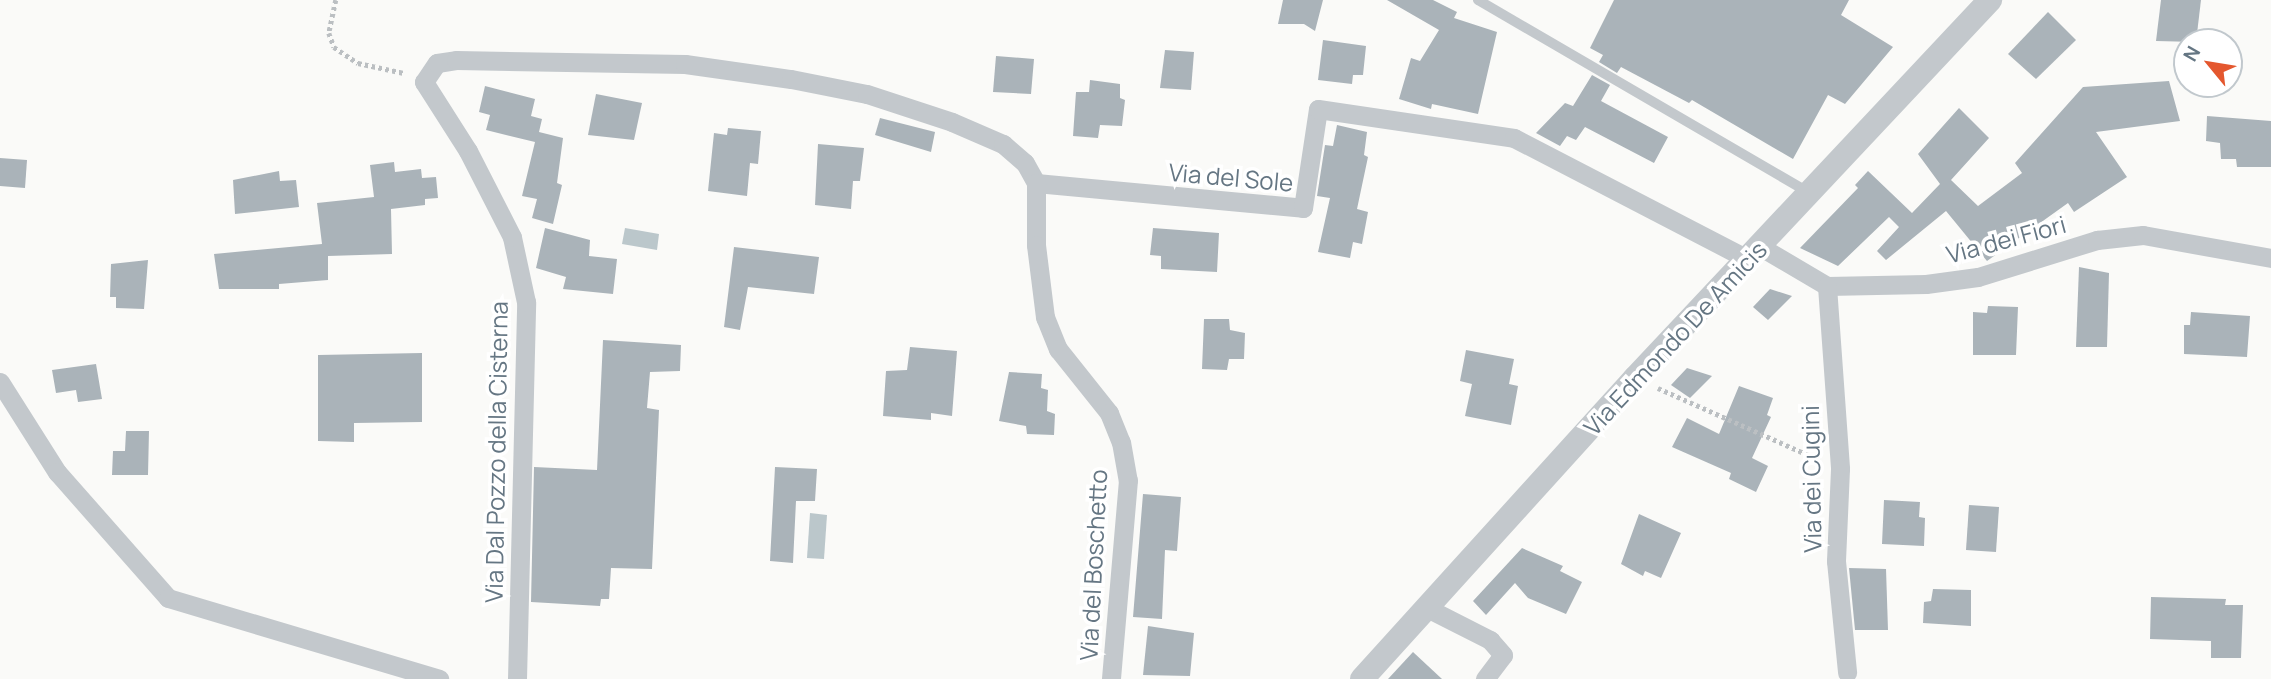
<!DOCTYPE html>
<style>
body{margin:0}
#map{position:relative;width:2271px;height:679px;overflow:hidden;background:#fafaf8;font-family:Manrope,sans-serif}
div>[style]{position:absolute}
[style*='--x']{left:calc(var(--x)*1px);top:calc(var(--y)*1px);width:calc(var(--w)*1px);rotate:calc(var(--a)*1deg)}
.water>*{inset:0;background:#bbc7cb}
.building>*{inset:0;background:#aab3b9}
.path>*{height:4.5px;margin-top:-2.25px;transform-origin:0;background:repeating-linear-gradient(90deg,#bbbfc2 0 3.5px,transparent 0 7px)}
.service>*{height:10px;margin:-5px;padding:0 5px;transform-origin:5px;border-radius:5px;background:#c3c8cc}
.minor>*{height:19px;margin:-9.5px;padding:0 9.5px;transform-origin:9.5px;border-radius:9.5px;background:#c3c8cc}
.tertiary>*{height:24px;margin:-12px;padding:0 12px;transform-origin:12px;border-radius:12px;background:#c3c8cc}
span{translate:-50% -50%;white-space:nowrap;text-align:center;line-height:1.15;-webkit-text-stroke:7px #fff;paint-order:stroke}
.street-label{font-size:24px;color:#657683}
.north{position:absolute;left:2173px;top:28px;width:70px;height:70px;box-sizing:border-box;background:#fff;border:2px solid #c1c8cd;border-radius:50%;rotate:300deg;font-size:19px;font-weight:700;line-height:28px;text-align:center;color:#657683}
.north::after{content:'';display:block;margin:auto;width:24px;height:32px;background:#e4572e;clip-path:polygon(50% 0,100% 100%,50% 72%,0 100%)}
</style>
<div id="map">
<div class="water">
<i style="clip-path:polygon(625px 228px,659px 234px,657px 250px,622px 244px)"></i>
<i style="clip-path:polygon(810px 513px,827px 515px,824px 559px,807px 558px)"></i>
</div>
<div class="building">
<i style="clip-path:polygon(1283px 0,1323px 0,1315px 31px,1304px 24px,1278px 24px)"></i>
<i style="clip-path:polygon(1387px 0,1433px 0,1457px 12px,1454px 18px,1497px 32px,1478px 114px,1432px 104px,1431px 109px,1399px 99px,1411px 58px,1420px 61px,1439px 30px)"></i>
<i style="clip-path:polygon(1614px 0,1849px 0,1841px 15px,1893px 47px,1845px 104px,1828px 95px,1793px 159px,1692px 100px,1689px 103px,1621px 67px,1617px 73px,1599px 62px,1603px 55px,1590px 48px)"></i>
<i style="clip-path:polygon(2161px 0,2201px 0,2196px 42px,2156px 41px)"></i>
<i style="clip-path:polygon(2048px 12px,2076px 40px,2036px 79px,2008px 54px)"></i>
<i style="clip-path:polygon(1323px 40px,1366px 46px,1363px 75px,1353px 75px,1352px 84px,1318px 80px)"></i>
<i style="clip-path:polygon(1165px 50px,1194px 52px,1191px 90px,1160px 88px)"></i>
<i style="clip-path:polygon(996px 56px,1034px 59px,1031px 94px,993px 92px)"></i>
<i style="clip-path:polygon(1592px 75px,1610px 85px,1601px 101px,1668px 137px,1654px 163px,1585px 127px,1576px 140px,1567px 136px,1560px 146px,1536px 133px,1565px 103px,1573px 106px)"></i>
<i style="clip-path:polygon(1090px 80px,1120px 84px,1120px 98px,1125px 100px,1122px 126px,1100px 125px,1098px 138px,1073px 136px,1076px 92px,1089px 92px)"></i>
<i style="clip-path:polygon(2169px 81px,2180px 121px,2096px 132px,2127px 177px,2074px 212px,2068px 203px,1987px 261px,1946px 211px,1886px 260px,1877px 251px,1899px 227px,1889px 217px,1838px 266px,1800px 248px,1858px 188px,1855px 185px,1868px 171px,1912px 213px,1940px 184px,1918px 154px,1959px 108px,1989px 138px,1951px 180px,1978px 206px,2022px 173px,2015px 163px,2083px 87px)"></i>
<i style="clip-path:polygon(485px 86px,535px 99px,531px 116px,542px 119px,539px 132px,563px 138px,557px 183px,562px 185px,553px 224px,532px 218px,537px 199px,522px 196px,535px 142px,486px 130px,490px 115px,479px 112px)"></i>
<i style="clip-path:polygon(596px 94px,642px 103px,634px 140px,588px 135px)"></i>
<i style="clip-path:polygon(2207px 116px,2271px 121px,2271px 167px,2237px 167px,2236px 159px,2221px 159px,2220px 143px,2206px 141px)"></i>
<i style="clip-path:polygon(880px 118px,935px 132px,931px 152px,875px 135px)"></i>
<i style="clip-path:polygon(1337px 125px,1367px 132px,1364px 155px,1368px 157px,1357px 209px,1368px 212px,1362px 244px,1353px 242px,1350px 258px,1318px 252px,1330px 198px,1317px 196px,1325px 145px,1333px 146px)"></i>
<i style="clip-path:polygon(728px 128px,761px 131px,758px 164px,750px 163px,747px 196px,708px 191px,714px 133px,727px 135px)"></i>
<i style="clip-path:polygon(818px 144px,864px 148px,860px 181px,853px 181px,851px 209px,815px 205px)"></i>
<i style="clip-path:polygon(0 158px,27px 160px,25px 188px,0 186px)"></i>
<i style="clip-path:polygon(394px 162px,395px 172px,421px 169px,422px 178px,436px 177px,438px 198px,425px 199px,425px 205px,391px 209px,392px 254px,328px 256px,328px 280px,279px 284px,279px 289px,219px 289px,214px 254px,322px 244px,317px 203px,374px 197px,370px 165px)"></i>
<i style="clip-path:polygon(279px 171px,280px 181px,296px 180px,299px 207px,235px 214px,233px 180px)"></i>
<i style="clip-path:polygon(545px 228px,590px 240px,589px 256px,617px 259px,613px 294px,563px 289px,566px 277px,536px 268px)"></i>
<i style="clip-path:polygon(1153px 228px,1219px 233px,1217px 272px,1161px 269px,1161px 256px,1150px 255px)"></i>
<i style="clip-path:polygon(734px 247px,819px 257px,814px 294px,748px 287px,740px 330px,724px 327px)"></i>
<i style="clip-path:polygon(148px 260px,144px 309px,116px 308px,116px 297px,110px 297px,111px 264px)"></i>
<i style="clip-path:polygon(2079px 267px,2109px 273px,2107px 347px,2076px 347px)"></i>
<i style="clip-path:polygon(1770px 289px,1792px 296px,1768px 320px,1753px 307px)"></i>
<i style="clip-path:polygon(1988px 306px,2018px 307px,2016px 355px,1973px 355px,1973px 312px,1987px 313px)"></i>
<i style="clip-path:polygon(2191px 312px,2250px 316px,2247px 357px,2184px 354px,2184px 325px,2190px 325px)"></i>
<i style="clip-path:polygon(1204px 319px,1229px 319px,1230px 330px,1245px 333px,1244px 359px,1229px 359px,1227px 370px,1202px 369px)"></i>
<i style="clip-path:polygon(603px 340px,681px 345px,680px 371px,650px 372px,647px 408px,659px 410px,652px 569px,611px 568px,609px 599px,601px 599px,600px 606px,531px 602px,534px 467px,597px 470px)"></i>
<i style="clip-path:polygon(910px 347px,957px 351px,952px 416px,931px 413px,931px 420px,883px 416px,886px 371px,907px 370px)"></i>
<i style="clip-path:polygon(1466px 350px,1514px 359px,1509px 384px,1518px 386px,1511px 425px,1465px 416px,1472px 384px,1460px 381px)"></i>
<i style="clip-path:polygon(422px 353px,422px 422px,354px 423px,354px 442px,318px 441px,318px 355px)"></i>
<i style="clip-path:polygon(96px 364px,102px 399px,78px 402px,76px 390px,56px 393px,52px 370px)"></i>
<i style="clip-path:polygon(1687px 368px,1712px 376px,1690px 398px,1671px 385px)"></i>
<i style="clip-path:polygon(1009px 372px,1042px 374px,1041px 388px,1048px 390px,1047px 411px,1055px 414px,1054px 435px,1027px 434px,1026px 426px,999px 421px)"></i>
<i style="clip-path:polygon(1739px 386px,1773px 398px,1767px 415px,1771px 417px,1752px 458px,1768px 466px,1756px 492px,1729px 479px,1731px 473px,1672px 447px,1687px 418px,1719px 434px)"></i>
<i style="clip-path:polygon(126px 431px,149px 431px,148px 475px,112px 475px,113px 451px,125px 451px)"></i>
<i style="clip-path:polygon(775px 467px,817px 469px,815px 501px,796px 501px,793px 563px,770px 561px)"></i>
<i style="clip-path:polygon(1143px 494px,1181px 497px,1177px 551px,1165px 550px,1162px 619px,1133px 617px)"></i>
<i style="clip-path:polygon(1884px 500px,1920px 502px,1919px 517px,1925px 518px,1924px 546px,1882px 544px)"></i>
<i style="clip-path:polygon(1969px 505px,1999px 507px,1996px 552px,1966px 550px)"></i>
<i style="clip-path:polygon(1639px 514px,1681px 533px,1661px 578px,1645px 571px,1643px 576px,1621px 564px)"></i>
<i style="clip-path:polygon(1522px 548px,1563px 566px,1560px 571px,1582px 582px,1566px 614px,1528px 598px,1515px 583px,1486px 615px,1473px 601px)"></i>
<i style="clip-path:polygon(1849px 568px,1886px 569px,1888px 630px,1855px 630px)"></i>
<i style="clip-path:polygon(1933px 589px,1971px 590px,1971px 626px,1923px 623px,1924px 602px,1931px 601px)"></i>
<i style="clip-path:polygon(2151px 597px,2226px 599px,2225px 605px,2243px 605px,2241px 658px,2211px 658px,2211px 641px,2150px 639px)"></i>
<i style="clip-path:polygon(1148px 626px,1194px 633px,1190px 676px,1143px 675px)"></i>
<i style="clip-path:polygon(1413px 652px,1442px 679px,1388px 679px)"></i>
</div>
<div class="path">
<i style="--x:336;--y:0;--w:34;--a:102"></i>
<i style="--x:329;--y:33;--w:15;--a:70"></i>
<i style="--x:334;--y:47;--w:29;--a:34"></i>
<i style="--x:358;--y:63;--w:47;--a:12.3"></i>
<i style="--x:1658;--y:388;--w:177;--a:24"></i>
</div>
<div class="service">
<i style="--x:1478;--y:0;--w:382;--a:30.2"></i>
</div>
<div class="minor">
<i style="--x:1036;--y:183;--w:268;--a:5.3"></i>
<i style="--x:1303;--y:208;--w:100;--a:-81.4"></i>
<i style="--x:1318;--y:109;--w:198;--a:8.4"></i>
<i style="--x:1514;--y:138;--w:265;--a:27.4"></i>
<i style="--x:1761;--y:247;--w:77;--a:30.6"></i>
<i style="--x:1827;--y:286;--w:99;--a:-1.2"></i>
<i style="--x:1926;--y:284;--w:52;--a:-7.7"></i>
<i style="--x:1978;--y:277;--w:125;--a:-17.3"></i>
<i style="--x:2097;--y:240;--w:46;--a:-6.2"></i>
<i style="--x:2143;--y:235;--w:130;--a:10.2"></i>
<i style="--x:1827;--y:286;--w:183;--a:85.9"></i>
<i style="--x:1840;--y:469;--w:92;--a:92.5"></i>
<i style="--x:1836;--y:561;--w:112;--a:84.3"></i>
<i style="--x:0;--y:382;--w:107;--a:57.7"></i>
<i style="--x:57;--y:472;--w:168;--a:48.6"></i>
<i style="--x:168;--y:598;--w:283;--a:16.6"></i>
<i style="--x:1427;--y:608;--w:71;--a:26.9"></i>
<i style="--x:1490;--y:640;--w:20;--a:49"></i>
<i style="--x:1503;--y:655;--w:30;--a:127"></i>
<i style="--x:517;--y:679;--w:377;--a:-88.6"></i>
<i style="--x:526;--y:302;--w:66;--a:-102.2"></i>
<i style="--x:512;--y:237;--w:97;--a:-117.1"></i>
<i style="--x:468;--y:151;--w:82;--a:-122.5"></i>
<i style="--x:424;--y:82;--w:23;--a:-56"></i>
<i style="--x:437;--y:63;--w:19;--a:-9"></i>
<i style="--x:456;--y:60;--w:229;--a:1"></i>
<i style="--x:685;--y:64;--w:107;--a:8.1"></i>
<i style="--x:791;--y:79;--w:77;--a:11.2"></i>
<i style="--x:867;--y:94;--w:89;--a:18.2"></i>
<i style="--x:952;--y:122;--w:56;--a:23.3"></i>
<i style="--x:1003;--y:144;--w:29;--a:41"></i>
<i style="--x:1025;--y:163;--w:23;--a:61"></i>
<i style="--x:1036;--y:183;--w:62;--a:90"></i>
<i style="--x:1036;--y:245;--w:73;--a:82.9"></i>
<i style="--x:1045;--y:317;--w:35;--a:68"></i>
<i style="--x:1058;--y:349;--w:82;--a:51.4"></i>
<i style="--x:1109;--y:413;--w:31;--a:68"></i>
<i style="--x:1121;--y:442;--w:39;--a:80"></i>
<i style="--x:1128;--y:480;--w:200;--a:94.9"></i>
</div>
<div class="tertiary">
<i style="--x:1362;--y:679;--w:406;--a:-47.8"></i>
<i style="--x:1635;--y:378;--w:519;--a:-46.8"></i>
</div>
<div class="street-label">
<span style="left:1231px;top:177px;rotate:5deg">Via del Sole</span>
<span style="left:2006px;top:239px;rotate:-15deg">Via dei Fiori</span>
<span style="left:1675px;top:338px;rotate:-47deg">Via Edmondo De Amicis</span>
<span style="left:496px;top:452px;rotate:-89deg">Via Dal Pozzo della Cisterna</span>
<span style="left:1811px;top:479px;rotate:-91deg">Via dei Cugini</span>
<span style="left:1093px;top:565px;rotate:-87deg">Via del Boschetto</span>
</div>
<div class="north">N</div>
</div>
